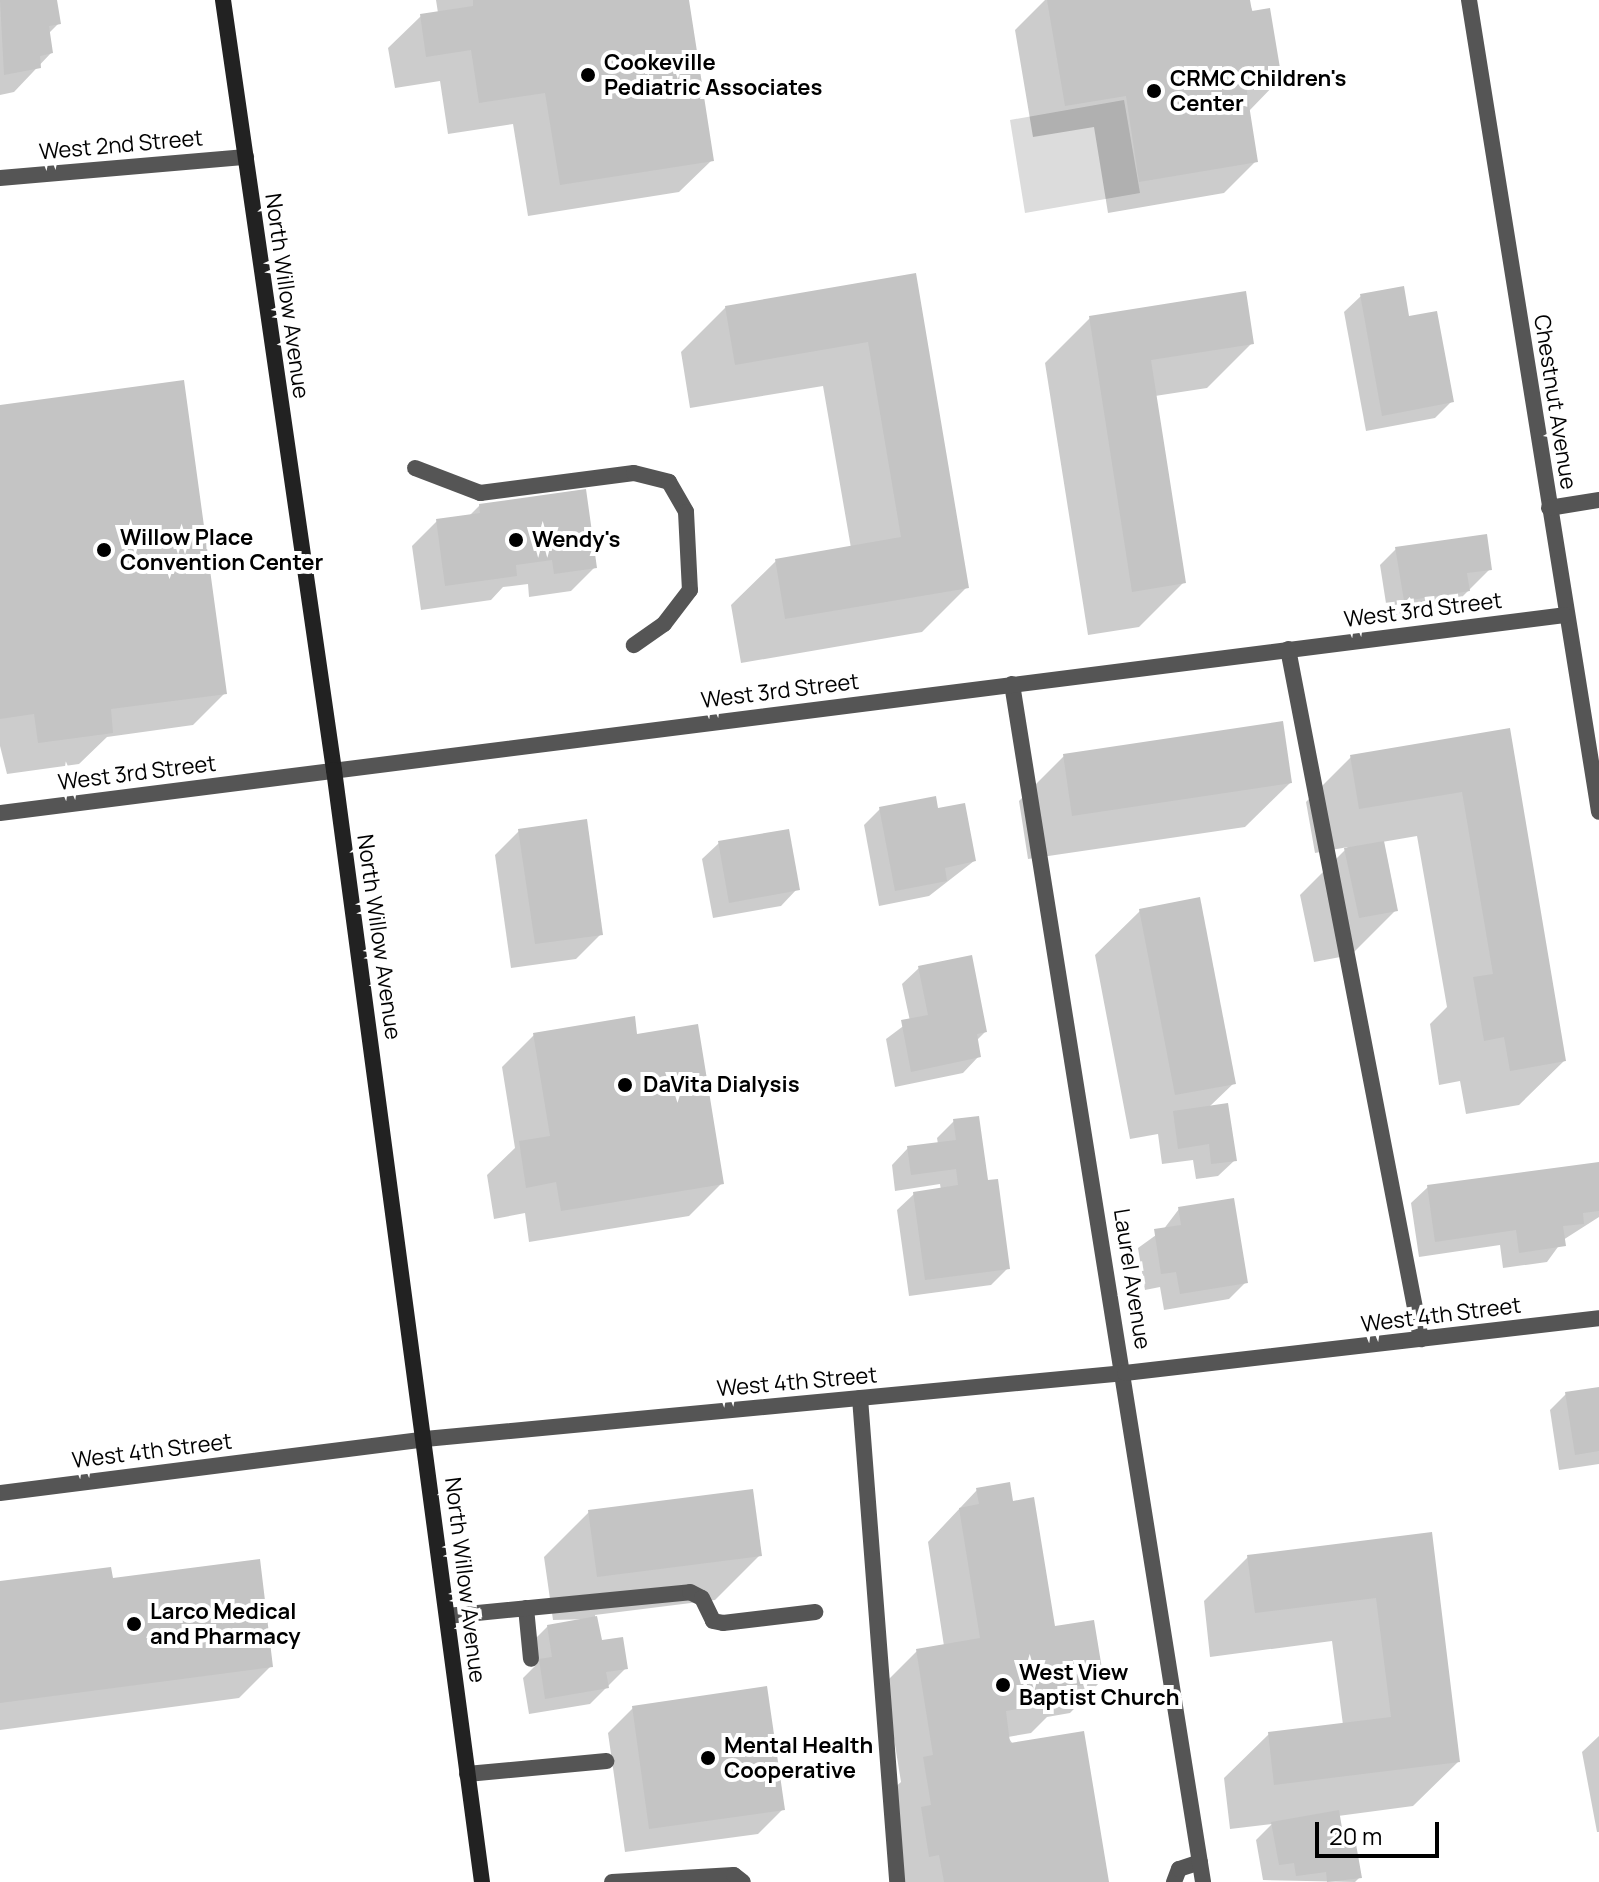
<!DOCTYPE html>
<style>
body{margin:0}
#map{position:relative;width:1599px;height:1882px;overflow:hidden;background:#fff;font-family:Manrope,sans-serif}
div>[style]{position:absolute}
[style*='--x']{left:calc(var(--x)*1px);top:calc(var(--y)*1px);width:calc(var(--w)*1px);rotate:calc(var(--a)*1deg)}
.green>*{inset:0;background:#dcdcdc}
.shadow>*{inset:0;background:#0003}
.building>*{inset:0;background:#c4c4c4}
.lane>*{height:16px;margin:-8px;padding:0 8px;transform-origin:8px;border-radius:8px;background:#555}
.street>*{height:16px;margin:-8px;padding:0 8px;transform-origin:8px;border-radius:8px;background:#555}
.secondary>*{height:16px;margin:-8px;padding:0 8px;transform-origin:8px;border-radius:8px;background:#222}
.dots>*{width:22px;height:22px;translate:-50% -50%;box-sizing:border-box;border:4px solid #fff;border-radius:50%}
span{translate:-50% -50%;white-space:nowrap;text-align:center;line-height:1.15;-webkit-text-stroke:8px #fff;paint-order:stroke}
.poi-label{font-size:22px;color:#000;font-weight:700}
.left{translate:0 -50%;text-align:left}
.street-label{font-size:22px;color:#000}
.scale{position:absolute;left:1315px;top:1822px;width:124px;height:36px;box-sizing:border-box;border:4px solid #000;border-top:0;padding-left:10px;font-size:24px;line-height:28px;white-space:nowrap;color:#000;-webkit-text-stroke:6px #fff;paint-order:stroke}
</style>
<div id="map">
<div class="green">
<i style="clip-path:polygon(1124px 100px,1140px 193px,1025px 213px,1010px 120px)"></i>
</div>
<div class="shadow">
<i style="clip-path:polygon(0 0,55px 0,59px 23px,48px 34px,51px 53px,14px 92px,0 95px)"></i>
<i style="clip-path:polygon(436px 0,686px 0,712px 160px,679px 192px,528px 216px,513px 124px,448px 134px,440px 81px,395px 88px,388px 48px,421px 16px,438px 13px)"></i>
<i style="clip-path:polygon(1045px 0,1248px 0,1280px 79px,1248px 112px,1256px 161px,1224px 193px,1108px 213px,1094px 127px,1033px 137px,1015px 30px)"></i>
<i style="clip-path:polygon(914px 276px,966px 588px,922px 632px,741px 663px,731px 605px,776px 561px,851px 548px,823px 386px,690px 408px,681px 352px,726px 307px)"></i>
<i style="clip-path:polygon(1361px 296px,1408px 319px,1451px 402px,1435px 418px,1366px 431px,1344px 312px)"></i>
<i style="clip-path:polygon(1090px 318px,1252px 343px,1207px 388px,1155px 396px,1184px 582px,1139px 627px,1088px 635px,1045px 363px)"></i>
<i style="clip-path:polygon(0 407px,225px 693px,193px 725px,107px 737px,79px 764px,7px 774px,0 746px)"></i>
<i style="clip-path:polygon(480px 505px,595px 567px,571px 591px,529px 597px,528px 584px,503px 587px,491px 600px,421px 610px,412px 546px,437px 521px,468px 517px)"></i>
<i style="clip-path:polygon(1396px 549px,1490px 569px,1452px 607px,1388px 616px,1380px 565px)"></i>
<i style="clip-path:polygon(1509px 731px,1564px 1061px,1519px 1105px,1466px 1114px,1460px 1081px,1439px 1085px,1430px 1024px,1447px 1007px,1417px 836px,1382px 842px,1396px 910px,1351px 955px,1314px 962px,1300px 895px,1348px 847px,1315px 853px,1306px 802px,1351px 757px)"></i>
<i style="clip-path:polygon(1064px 756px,1290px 783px,1245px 827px,1028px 859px,1019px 801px)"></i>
<i style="clip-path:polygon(880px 809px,937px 811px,974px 861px,929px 896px,879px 906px,864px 825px)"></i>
<i style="clip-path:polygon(519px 831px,601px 934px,576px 959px,511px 968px,495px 855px)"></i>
<i style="clip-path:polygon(719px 843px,797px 889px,781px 906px,713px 918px,702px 859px)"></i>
<i style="clip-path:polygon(1140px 911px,1234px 1083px,1208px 1108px,1235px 1160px,1218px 1176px,1196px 1179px,1193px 1160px,1162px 1164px,1158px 1134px,1130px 1139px,1095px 955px)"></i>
<i style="clip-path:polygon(919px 968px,985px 1032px,976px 1041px,979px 1056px,963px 1073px,895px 1087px,886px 1039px,910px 1021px,902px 984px)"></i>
<i style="clip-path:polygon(534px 1035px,636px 1036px,721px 1184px,689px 1216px,529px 1242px,525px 1213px,494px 1219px,487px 1175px,515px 1148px,502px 1067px)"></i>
<i style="clip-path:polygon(954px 1121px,986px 1182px,1008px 1268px,991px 1285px,909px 1296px,897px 1210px,914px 1194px,941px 1190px,940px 1184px,895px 1191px,892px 1165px,908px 1148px,938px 1144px,937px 1138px)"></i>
<i style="clip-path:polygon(1599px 1164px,1599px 1217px,1563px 1240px,1547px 1262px,1503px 1268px,1500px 1245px,1419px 1257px,1411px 1203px,1428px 1187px)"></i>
<i style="clip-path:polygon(1179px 1209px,1246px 1282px,1229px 1299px,1164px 1310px,1160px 1287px,1145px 1290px,1138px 1248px,1163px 1230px)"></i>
<i style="clip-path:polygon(1599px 1389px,1599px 1464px,1559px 1470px,1550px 1410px,1566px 1394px)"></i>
<i style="clip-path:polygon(977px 1490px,1011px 1503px,1053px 1628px,1102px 1680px,1070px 1713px,1047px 1717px,1031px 1733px,1008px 1737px,1107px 1882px,896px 1882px,891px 1791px,901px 1782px,885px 1683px,917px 1651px,944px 1646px,928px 1542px)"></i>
<i style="clip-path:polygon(589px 1512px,760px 1555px,715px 1600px,595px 1615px,600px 1642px,626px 1668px,590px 1704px,529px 1714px,523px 1678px,535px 1666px,531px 1643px,548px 1626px,593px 1619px,553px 1620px,544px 1557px)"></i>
<i style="clip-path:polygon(1431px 1534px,1458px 1762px,1413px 1806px,1338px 1816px,1343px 1849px,1360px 1877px,1355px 1882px,1263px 1880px,1256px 1840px,1272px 1824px,1230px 1829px,1224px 1778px,1269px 1734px,1343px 1725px,1332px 1641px,1210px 1657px,1204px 1601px,1248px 1557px)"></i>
<i style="clip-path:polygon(111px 1580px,271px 1666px,239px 1698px,0 1730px,0 1583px)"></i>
<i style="clip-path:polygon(633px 1708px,783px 1809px,758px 1834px,625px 1852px,608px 1733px)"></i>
<i style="clip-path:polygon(1599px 1736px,1599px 1832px,1597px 1832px,1582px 1752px)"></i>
</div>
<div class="building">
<i style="clip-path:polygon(0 0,57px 0,61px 24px,49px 26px,53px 53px,40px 56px,41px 68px,4px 75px)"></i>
<i style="clip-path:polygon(473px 0,689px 0,714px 161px,560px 185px,545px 93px,479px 103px,471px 50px,426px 57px,420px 14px,473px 6px)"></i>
<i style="clip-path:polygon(1047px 0,1250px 0,1252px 11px,1270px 8px,1282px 80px,1246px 86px,1258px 162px,1139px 182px,1126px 96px,1065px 106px)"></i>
<i style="clip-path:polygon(916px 273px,969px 588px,785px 619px,775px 559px,901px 537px,868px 342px,735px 365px,725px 306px)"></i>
<i style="clip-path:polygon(1404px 286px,1409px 316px,1437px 311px,1454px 402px,1382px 416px,1360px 294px)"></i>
<i style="clip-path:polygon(1246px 291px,1254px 344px,1151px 360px,1186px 583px,1132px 592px,1089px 316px)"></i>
<i style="clip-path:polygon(184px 380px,227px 694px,111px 709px,113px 733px,38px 743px,34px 714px,0 719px,0 405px)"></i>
<i style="clip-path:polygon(586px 489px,597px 568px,554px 574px,552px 560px,516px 565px,517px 576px,445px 586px,436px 519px,480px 513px,479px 504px)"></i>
<i style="clip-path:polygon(1487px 534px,1492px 570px,1467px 573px,1470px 591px,1404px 601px,1395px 547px)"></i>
<i style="clip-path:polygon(1283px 721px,1292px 783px,1072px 816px,1063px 754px)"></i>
<i style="clip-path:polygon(1510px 728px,1566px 1061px,1510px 1071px,1504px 1037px,1484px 1041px,1473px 977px,1493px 974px,1462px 792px,1359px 809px,1350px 755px)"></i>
<i style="clip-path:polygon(936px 796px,938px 808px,965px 803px,976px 861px,945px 868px,947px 881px,895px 891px,879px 807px)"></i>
<i style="clip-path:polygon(587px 819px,603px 935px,535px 944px,518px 829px)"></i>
<i style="clip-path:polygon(789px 829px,800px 890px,729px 903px,718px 841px)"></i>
<i style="clip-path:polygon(1384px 841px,1398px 911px,1359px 918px,1344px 848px)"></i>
<i style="clip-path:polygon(1200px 897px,1236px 1084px,1175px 1095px,1139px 909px)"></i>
<i style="clip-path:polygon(972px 955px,987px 1032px,977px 1034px,981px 1057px,911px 1072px,901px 1020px,928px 1015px,918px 966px)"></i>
<i style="clip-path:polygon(635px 1016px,637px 1034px,698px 1024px,724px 1184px,561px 1211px,556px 1182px,526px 1188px,519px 1141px,550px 1136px,533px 1033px)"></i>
<i style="clip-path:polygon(1228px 1103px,1237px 1161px,1211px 1164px,1209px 1144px,1178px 1149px,1173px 1111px)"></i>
<i style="clip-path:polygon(979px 1116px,988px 1180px,998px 1179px,1010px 1269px,925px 1280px,913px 1192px,958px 1185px,956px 1169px,911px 1175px,907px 1146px,956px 1140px,953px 1119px)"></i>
<i style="clip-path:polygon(1599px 1162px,1599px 1211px,1583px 1213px,1584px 1224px,1563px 1226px,1566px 1246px,1519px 1253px,1516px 1230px,1435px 1242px,1427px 1185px)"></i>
<i style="clip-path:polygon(1234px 1198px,1248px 1283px,1180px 1294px,1176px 1272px,1161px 1274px,1154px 1229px,1181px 1225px,1178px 1207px)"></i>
<i style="clip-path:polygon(1599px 1387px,1599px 1451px,1575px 1455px,1565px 1392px)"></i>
<i style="clip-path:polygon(1010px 1482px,1013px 1501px,1034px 1497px,1055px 1626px,1094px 1620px,1104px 1681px,1063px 1689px,1065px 1701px,1006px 1711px,1010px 1743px,1084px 1731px,1109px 1882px,944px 1882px,939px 1855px,929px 1857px,921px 1807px,931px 1805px,923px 1757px,933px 1755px,916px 1649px,980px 1638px,959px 1508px,979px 1504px,976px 1488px)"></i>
<i style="clip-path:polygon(753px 1489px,762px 1556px,597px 1577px,588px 1510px)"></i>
<i style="clip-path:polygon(1432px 1532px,1460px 1762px,1274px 1785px,1268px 1732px,1391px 1717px,1376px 1598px,1255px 1613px,1247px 1555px)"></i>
<i style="clip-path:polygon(260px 1559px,273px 1667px,0 1703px,0 1581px,111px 1567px,113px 1578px)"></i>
<i style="clip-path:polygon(597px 1616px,602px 1640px,623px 1637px,628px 1669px,606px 1672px,609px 1688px,545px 1699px,539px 1659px,552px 1657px,547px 1625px)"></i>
<i style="clip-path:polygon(767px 1686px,785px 1810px,649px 1829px,632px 1706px)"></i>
<i style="clip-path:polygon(1339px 1810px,1345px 1846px,1356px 1844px,1362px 1878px,1327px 1882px,1326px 1872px,1296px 1876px,1294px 1863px,1279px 1865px,1271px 1822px)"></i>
</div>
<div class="lane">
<i style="--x:415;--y:468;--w:70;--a:21"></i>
<i style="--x:480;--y:493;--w:155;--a:-7.4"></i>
<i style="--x:634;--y:473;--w:36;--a:14"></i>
<i style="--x:669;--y:482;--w:34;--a:60"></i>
<i style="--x:686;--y:512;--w:78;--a:87.1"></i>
<i style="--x:690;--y:590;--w:43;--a:127.4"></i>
<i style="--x:664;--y:624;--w:37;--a:145"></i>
<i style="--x:1288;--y:649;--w:703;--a:79.09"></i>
<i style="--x:860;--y:1398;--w:485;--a:85.6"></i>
<i style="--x:526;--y:1608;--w:51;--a:84.4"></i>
<i style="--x:447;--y:1616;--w:244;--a:-5.6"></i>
<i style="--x:690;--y:1592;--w:13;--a:27"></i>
<i style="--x:702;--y:1598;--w:25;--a:64"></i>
<i style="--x:713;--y:1621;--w:10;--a:11"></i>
<i style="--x:723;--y:1623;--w:93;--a:-6.8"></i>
<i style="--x:467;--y:1774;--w:140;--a:-5.3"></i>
<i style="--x:612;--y:1882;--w:122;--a:-3.3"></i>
<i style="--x:734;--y:1875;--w:11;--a:38"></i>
<i style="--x:1174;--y:1882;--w:14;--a:-69"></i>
<i style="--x:1179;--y:1869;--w:22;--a:-18"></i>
</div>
<div class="street">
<i style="--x:1469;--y:0;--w:822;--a:80.9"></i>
<i style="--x:0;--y:178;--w:247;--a:-4.9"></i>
<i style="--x:1549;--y:508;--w:51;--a:-9.1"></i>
<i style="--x:1012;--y:684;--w:1213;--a:80.94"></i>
<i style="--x:0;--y:813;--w:1577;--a:-7.21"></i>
<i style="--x:0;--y:1493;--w:428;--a:-7.2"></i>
<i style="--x:425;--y:1439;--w:703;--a:-5.39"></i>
<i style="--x:1125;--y:1373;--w:477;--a:-6.6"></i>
</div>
<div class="secondary">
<i style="--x:223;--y:0;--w:778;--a:81.8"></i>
<i style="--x:334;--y:770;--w:1122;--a:82.42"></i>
</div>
<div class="dots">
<i style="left:588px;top:75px;background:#000"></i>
<i style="left:1154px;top:91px;background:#000"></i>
<i style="left:516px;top:540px;background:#000"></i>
<i style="left:104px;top:550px;background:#000"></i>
<i style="left:625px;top:1085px;background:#000"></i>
<i style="left:134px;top:1624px;background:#000"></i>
<i style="left:1003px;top:1685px;background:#000"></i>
<i style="left:708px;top:1758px;background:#000"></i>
</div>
<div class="poi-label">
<span class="left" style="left:604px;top:75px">Cookeville<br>Pediatric Associates</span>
<span class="left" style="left:1170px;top:91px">CRMC Children's<br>Center</span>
<span class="left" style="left:120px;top:550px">Willow Place<br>Convention Center</span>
<span class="left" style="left:532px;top:540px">Wendy's</span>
<span class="left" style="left:643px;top:1085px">DaVita Dialysis</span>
<span class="left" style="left:150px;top:1624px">Larco Medical<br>and Pharmacy</span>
<span class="left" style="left:1019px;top:1685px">West View<br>Baptist Church</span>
<span class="left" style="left:724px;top:1758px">Mental Health<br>Cooperative</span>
</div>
<div class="street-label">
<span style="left:121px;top:145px;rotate:-5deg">West 2nd Street</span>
<span style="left:287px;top:296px;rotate:82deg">North Willow Avenue</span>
<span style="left:1555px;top:402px;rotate:81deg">Chestnut Avenue</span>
<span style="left:1423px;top:610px;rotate:-7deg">West 3rd Street</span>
<span style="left:780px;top:691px;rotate:-7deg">West 3rd Street</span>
<span style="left:137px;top:773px;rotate:-7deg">West 3rd Street</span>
<span style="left:379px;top:937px;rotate:82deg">North Willow Avenue</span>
<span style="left:1132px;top:1279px;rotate:81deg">Laurel Avenue</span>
<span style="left:1441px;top:1315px;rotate:-7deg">West 4th Street</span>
<span style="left:797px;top:1382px;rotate:-5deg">West 4th Street</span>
<span style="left:152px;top:1451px;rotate:-7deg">West 4th Street</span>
<span style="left:465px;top:1580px;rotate:83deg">North Willow Avenue</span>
</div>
<div class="scale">20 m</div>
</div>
